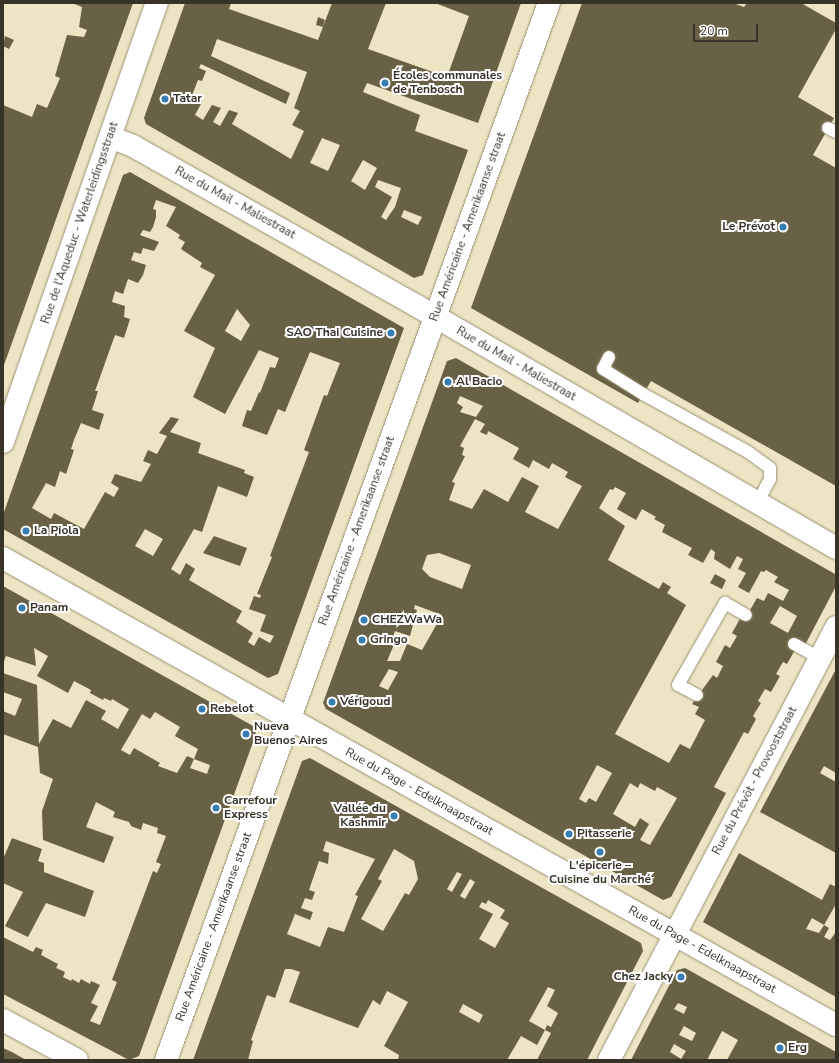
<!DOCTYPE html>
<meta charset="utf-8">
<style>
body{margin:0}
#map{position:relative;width:839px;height:1063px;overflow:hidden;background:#ece4c3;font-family:"Nunito Sans",sans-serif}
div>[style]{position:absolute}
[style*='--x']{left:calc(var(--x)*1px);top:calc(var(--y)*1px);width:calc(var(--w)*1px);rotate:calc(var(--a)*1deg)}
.building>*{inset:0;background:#696145}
.roads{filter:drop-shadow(0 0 1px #989072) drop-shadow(0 0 1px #989072)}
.service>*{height:12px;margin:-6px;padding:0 6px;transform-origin:6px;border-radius:6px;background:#fff}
.minor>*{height:22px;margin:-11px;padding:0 11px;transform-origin:11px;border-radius:11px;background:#fff}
.dots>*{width:11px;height:11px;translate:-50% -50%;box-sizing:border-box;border:2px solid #fff;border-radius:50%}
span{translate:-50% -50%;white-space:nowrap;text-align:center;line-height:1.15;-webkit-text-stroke:4px #fff;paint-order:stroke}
.poi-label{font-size:12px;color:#373427;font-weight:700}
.left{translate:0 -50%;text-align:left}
.right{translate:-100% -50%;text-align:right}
.street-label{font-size:12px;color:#373427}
.frame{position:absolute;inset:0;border:4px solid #373427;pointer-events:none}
.scale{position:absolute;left:693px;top:24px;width:65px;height:18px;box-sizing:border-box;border:2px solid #373427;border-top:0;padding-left:5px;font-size:12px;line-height:14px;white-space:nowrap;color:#373427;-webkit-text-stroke:3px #fff;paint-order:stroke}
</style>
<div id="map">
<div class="building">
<i style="clip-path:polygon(72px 3px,133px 3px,3px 368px,3px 105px,32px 117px,37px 104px,47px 108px,60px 78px,55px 76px,67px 35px,84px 37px,87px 30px,79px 27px,82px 7px)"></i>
<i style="clip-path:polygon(evenodd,185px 3px,231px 3px,229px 9px,318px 40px,332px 3px,386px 3px,368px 49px,447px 77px,469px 16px,435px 3px,521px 3px,478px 123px,367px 83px,363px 92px,420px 115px,415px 131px,468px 150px,423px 275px,414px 278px,146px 124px,144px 118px,185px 3px,217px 39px,307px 72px,294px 108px,300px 111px,292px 125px,304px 131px,291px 159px,232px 124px,238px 113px,229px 110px,220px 126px,213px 122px,221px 108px,212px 105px,203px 120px,195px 115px,202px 102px,191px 98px,198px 80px,202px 81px,206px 71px,199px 68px,201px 64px,286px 104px,290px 93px,211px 56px,217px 39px,185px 3px,322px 138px,340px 145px,328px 171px,310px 163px,322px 138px,185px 3px,363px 160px,377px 168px,365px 190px,351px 181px,363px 160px,185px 3px,378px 180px,401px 188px,395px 207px,386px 220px,381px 217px,392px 197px,375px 187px,378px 180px,185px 3px,404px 210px,422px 217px,418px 225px,401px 217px,404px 210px)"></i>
<i style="clip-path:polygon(582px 3px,733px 3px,744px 7px,747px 3px,801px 3px,836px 23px,836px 29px,798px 97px,834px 118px,813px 155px,836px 168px,836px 486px,651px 381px,638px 403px,471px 308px)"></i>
<i style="clip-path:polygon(318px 17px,325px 20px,323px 27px,316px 25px)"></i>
<i style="clip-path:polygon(5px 36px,14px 40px,9px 49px,3px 46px)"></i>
<i style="clip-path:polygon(evenodd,130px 172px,404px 328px,278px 674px,268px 678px,3px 529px,3px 515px,113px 203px,123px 175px,130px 172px,156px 200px,176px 207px,166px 226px,180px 235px,178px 238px,185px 242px,181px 249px,202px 263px,200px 267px,215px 275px,184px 331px,215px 348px,193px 397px,225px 414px,259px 350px,279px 358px,275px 368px,270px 367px,260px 393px,259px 392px,251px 411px,247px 410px,242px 426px,267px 435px,278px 409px,285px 412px,310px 352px,340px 363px,327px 396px,324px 395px,304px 450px,309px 452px,270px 556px,272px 557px,257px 594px,261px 595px,260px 598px,254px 596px,249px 609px,266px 615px,260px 631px,274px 636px,270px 643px,259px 637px,254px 646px,248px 642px,253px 633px,236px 622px,242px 611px,189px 580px,195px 569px,186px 563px,180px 575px,171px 569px,194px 529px,202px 532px,218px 486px,247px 497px,254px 477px,244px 473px,245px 470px,198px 453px,201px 443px,170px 432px,179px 419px,171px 417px,159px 433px,167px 436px,157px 454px,148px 450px,143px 461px,151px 464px,141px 482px,115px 474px,111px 483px,119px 488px,114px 497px,105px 492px,84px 529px,54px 513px,51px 519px,32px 508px,46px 483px,55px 487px,60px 471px,66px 474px,74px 450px,71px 449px,74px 440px,81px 423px,99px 430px,104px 414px,92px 410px,98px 391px,95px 391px,115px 335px,124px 338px,130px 319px,124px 317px,125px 306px,112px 302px,115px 291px,123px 294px,128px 279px,138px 283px,143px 275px,146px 265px,131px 260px,134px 252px,141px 254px,143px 248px,154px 251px,159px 242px,140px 235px,143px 230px,150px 232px,153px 227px,156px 217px,156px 210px,153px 209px,156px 200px,130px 172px,237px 309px,250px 325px,241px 341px,225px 331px,237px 309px,130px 172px,145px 529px,163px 539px,153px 556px,135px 546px,145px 529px)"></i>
<i style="clip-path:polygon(evenodd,456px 358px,835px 574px,836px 586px,804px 647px,796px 648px,787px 664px,783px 662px,776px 674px,780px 676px,771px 692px,765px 689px,758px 701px,761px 703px,753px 716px,756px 719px,748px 734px,744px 732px,714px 787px,726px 793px,671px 897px,663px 900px,326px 709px,323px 703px,447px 361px,456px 358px,460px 396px,483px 406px,476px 417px,460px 412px,463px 407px,457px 403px,460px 396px,456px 358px,475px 419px,485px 424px,480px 432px,487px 435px,488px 431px,519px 448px,513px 459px,529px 468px,533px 460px,549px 469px,552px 463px,568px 472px,565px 477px,582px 486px,558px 529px,525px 512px,539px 486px,522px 477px,508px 502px,484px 489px,472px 509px,449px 500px,455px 483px,452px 482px,465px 456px,462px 455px,464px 448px,460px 446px,475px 419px,456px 358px,615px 487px,626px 493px,617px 509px,636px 520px,642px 509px,656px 517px,654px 519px,665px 525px,662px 532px,692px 548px,688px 555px,703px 563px,711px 549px,715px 552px,714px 559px,730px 569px,737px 556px,743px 559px,738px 569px,746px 573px,738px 587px,749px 593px,761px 571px,764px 572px,766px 570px,778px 577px,774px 582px,789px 590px,783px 601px,768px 593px,764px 601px,757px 598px,749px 612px,741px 617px,732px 633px,737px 636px,730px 648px,725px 645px,716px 662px,723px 666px,717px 678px,713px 675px,692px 704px,699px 707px,695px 714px,705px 720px,690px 749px,680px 744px,669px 763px,615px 734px,686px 605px,667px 593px,671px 587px,663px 582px,659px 589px,608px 560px,625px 526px,599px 508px,610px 489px,613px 490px,615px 487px,456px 358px,439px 553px,471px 565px,462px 589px,430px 577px,422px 569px,427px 555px,439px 553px,456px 358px,415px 605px,442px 615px,422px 650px,407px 644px,400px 661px,387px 661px,396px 640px,392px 639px,395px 631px,410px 636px,417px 610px,414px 609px,415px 605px,456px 358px,780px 606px,797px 616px,788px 633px,770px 623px,780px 606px,456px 358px,389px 669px,398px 672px,388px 690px,379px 686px,389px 669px,456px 358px,597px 765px,612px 773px,596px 802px,589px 798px,586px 803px,579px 799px,597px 765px,456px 358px,630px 783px,638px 788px,640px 783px,655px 791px,657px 787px,677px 798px,650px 845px,640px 840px,649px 824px,640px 818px,635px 827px,613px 814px,630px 783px)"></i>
<i style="clip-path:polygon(214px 536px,247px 548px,240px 566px,203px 553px)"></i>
<i style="clip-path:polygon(715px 574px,726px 580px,722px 589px,710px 583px)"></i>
<i style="clip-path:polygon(evenodd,3px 586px,253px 726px,256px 734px,139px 1056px,129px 1060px,3px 994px,3px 937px,33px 952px,36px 947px,43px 950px,41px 955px,58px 964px,56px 968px,65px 972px,63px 977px,71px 981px,72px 979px,79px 983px,81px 979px,90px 984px,91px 981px,100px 985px,91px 1003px,98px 1006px,90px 1021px,100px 1025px,117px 982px,112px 980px,153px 871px,157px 873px,161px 864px,156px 862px,166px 836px,157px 833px,158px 828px,143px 823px,141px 830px,131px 826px,129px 822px,113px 817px,115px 812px,96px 802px,86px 827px,114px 837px,104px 863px,43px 840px,42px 811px,53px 779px,40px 773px,38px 747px,3px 734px,3px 711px,15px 716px,22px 699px,3px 692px,3px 673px,37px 685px,39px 744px,53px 719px,71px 728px,86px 700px,106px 711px,101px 719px,118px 729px,129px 709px,112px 699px,111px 701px,104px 698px,103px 700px,90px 693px,91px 690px,74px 681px,68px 693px,37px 676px,48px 656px,34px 648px,36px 666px,6px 656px,3px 664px,3px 586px,155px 712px,180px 727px,175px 736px,198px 749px,194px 759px,187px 756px,177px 773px,158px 766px,160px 763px,134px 748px,130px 755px,121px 750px,142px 714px,150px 719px,155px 712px,3px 586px,194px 759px,210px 765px,207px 774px,190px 768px,194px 759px)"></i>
<i style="clip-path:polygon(836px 669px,836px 773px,824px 766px,820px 773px,836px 782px,836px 853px,760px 812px)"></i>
<i style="clip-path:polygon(evenodd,310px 758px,641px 943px,643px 951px,587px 1060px,537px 1060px,551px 1033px,545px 1030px,537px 1045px,521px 1036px,507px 1060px,398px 1060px,399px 1055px,384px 1046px,408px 1002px,387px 991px,380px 1005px,373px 1000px,358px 1028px,289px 1002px,300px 972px,291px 969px,285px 969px,275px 998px,267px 995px,251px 1040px,253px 1041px,248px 1060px,193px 1060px,302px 761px,310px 758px,326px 841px,375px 859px,355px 895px,358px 896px,344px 932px,328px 927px,320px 947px,287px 934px,295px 914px,310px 920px,313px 912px,301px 908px,305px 898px,312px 900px,315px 892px,309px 890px,319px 861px,328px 864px,329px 853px,323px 851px,326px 841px,310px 758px,394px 849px,414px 861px,418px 879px,409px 895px,405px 893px,383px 931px,361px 919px,382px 881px,378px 879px,394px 849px,310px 758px,457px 872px,462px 874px,452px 892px,447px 889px,457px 872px,310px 758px,470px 879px,475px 882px,465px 899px,460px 896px,470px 879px,310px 758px,488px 900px,505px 910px,500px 918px,509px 923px,495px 948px,479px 939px,493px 914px,479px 907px,482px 902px,486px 904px,488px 900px,310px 758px,548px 987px,555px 990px,547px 1006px,558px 1013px,551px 1027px,547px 1025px,545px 1030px,529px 1021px,548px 987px,310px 758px,463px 1004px,483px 1015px,479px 1023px,459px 1012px,463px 1004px)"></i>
<i style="clip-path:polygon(12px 838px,42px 849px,38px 861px,44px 863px,44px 872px,94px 891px,85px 917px,46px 903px,28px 937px,5px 926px,23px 892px,3px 883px,3px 859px)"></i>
<i style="clip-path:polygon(739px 853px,822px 900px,830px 884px,836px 887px,836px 904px,824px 925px,812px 918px,806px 929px,819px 933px,824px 925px,829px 928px,824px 937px,830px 940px,836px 932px,836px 997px,703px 922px)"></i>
<i style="clip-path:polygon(evenodd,685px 968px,836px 1052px,836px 1060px,727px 1060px,738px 1040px,722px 1031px,707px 1060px,631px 1060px,677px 970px,685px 968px,678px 1003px,687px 1007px,684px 1014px,674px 1009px,678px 1003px,685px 968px,684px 1026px,696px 1033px,692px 1041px,679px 1035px,684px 1026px,685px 968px,674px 1044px,686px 1051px,681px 1059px,670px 1052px,674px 1044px)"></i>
<i style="clip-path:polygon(3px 1048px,12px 1052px,26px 1060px,3px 1060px)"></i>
</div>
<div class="roads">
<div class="service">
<i style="--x:828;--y:128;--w:9;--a:27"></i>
<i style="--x:609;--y:357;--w:13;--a:117"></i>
<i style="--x:603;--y:369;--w:47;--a:32"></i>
<i style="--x:643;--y:394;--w:120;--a:28.9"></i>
<i style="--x:748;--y:452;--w:27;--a:36"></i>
<i style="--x:770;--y:468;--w:11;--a:90"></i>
<i style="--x:770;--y:479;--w:27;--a:118"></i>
<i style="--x:794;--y:644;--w:29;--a:29"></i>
<i style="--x:697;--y:695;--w:21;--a:-152"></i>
<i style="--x:678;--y:685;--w:95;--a:-60.2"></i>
<i style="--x:725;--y:603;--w:24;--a:30"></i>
</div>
<div class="minor">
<i style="--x:110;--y:137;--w:25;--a:21"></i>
<i style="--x:133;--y:146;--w:326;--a:29.4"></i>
<i style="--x:417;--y:306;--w:484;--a:30"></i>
<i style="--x:3;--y:442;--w:465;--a:-70.7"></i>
<i style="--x:3;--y:558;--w:955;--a:29.28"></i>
<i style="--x:3;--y:1020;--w:84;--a:28.4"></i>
<i style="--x:166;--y:1060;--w:1124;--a:-70.08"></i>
<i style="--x:609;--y:1060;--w:489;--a:-62.3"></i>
</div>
</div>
<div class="dots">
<i style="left:385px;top:83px;background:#377db2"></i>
<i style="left:165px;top:99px;background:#377db2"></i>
<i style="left:783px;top:227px;background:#377db2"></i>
<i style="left:391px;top:333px;background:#377db2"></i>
<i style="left:448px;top:382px;background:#377db2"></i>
<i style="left:26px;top:531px;background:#377db2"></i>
<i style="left:22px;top:608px;background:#377db2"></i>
<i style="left:364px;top:620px;background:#377db2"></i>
<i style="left:362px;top:640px;background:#377db2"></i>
<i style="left:332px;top:702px;background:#377db2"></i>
<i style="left:202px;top:709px;background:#377db2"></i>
<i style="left:246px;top:734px;background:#377db2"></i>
<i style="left:216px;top:808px;background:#377db2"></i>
<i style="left:394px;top:816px;background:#377db2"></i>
<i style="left:569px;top:834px;background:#377db2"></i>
<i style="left:600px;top:852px;background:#377db2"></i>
<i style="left:681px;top:977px;background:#377db2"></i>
<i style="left:780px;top:1048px;background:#377db2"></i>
</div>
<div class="poi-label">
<span class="left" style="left:393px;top:83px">Écoles communales<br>de Tenbosch</span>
<span class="left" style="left:173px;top:99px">Tatar</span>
<span class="right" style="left:775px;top:227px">Le Prévot</span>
<span class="right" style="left:383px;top:333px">SAO Thai Cuisine</span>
<span class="left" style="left:456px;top:382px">Al Bacio</span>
<span class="left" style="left:34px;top:531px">La Piola</span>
<span class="left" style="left:30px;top:608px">Panam</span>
<span class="left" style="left:372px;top:620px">CHEZWaWa</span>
<span class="left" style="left:370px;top:640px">Gringo</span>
<span class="left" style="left:340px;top:702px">Vérigoud</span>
<span class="left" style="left:210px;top:709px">Rebelot</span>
<span class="left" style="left:254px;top:734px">Nueva<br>Buenos Aires</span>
<span class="left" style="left:224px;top:808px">Carrefour<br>Express</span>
<span class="right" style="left:386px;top:816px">Vallée du<br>Kashmir</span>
<span class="left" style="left:577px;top:834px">Pitasserie</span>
<span style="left:600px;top:873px">L'épicerie –<br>Cuisine du Marché</span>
<span class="right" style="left:673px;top:977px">Chez Jacky</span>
<span class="left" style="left:788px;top:1048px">Erg</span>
</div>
<div class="street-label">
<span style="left:235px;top:203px;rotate:29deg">Rue du Mail - Maliestraat</span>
<span style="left:80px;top:223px;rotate:-71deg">Rue de l'Aqueduc - Waterleidingsstraat</span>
<span style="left:468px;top:227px;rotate:-70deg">Rue Américaine - Amerikaanse straat</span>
<span style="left:516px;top:364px;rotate:30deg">Rue du Mail - Maliestraat</span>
<span style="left:357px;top:531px;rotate:-70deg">Rue Américaine - Amerikaanse straat</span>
<span style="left:755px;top:781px;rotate:-62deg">Rue du Prévôt - Provooststraat</span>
<span style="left:419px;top:792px;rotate:29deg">Rue du Page - Edelknaapstraat</span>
<span style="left:214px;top:927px;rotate:-70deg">Rue Américaine - Amerikaanse straat</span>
<span style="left:702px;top:950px;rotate:29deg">Rue du Page - Edelknaapstraat</span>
</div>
<div class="frame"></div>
<div class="scale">20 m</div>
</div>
